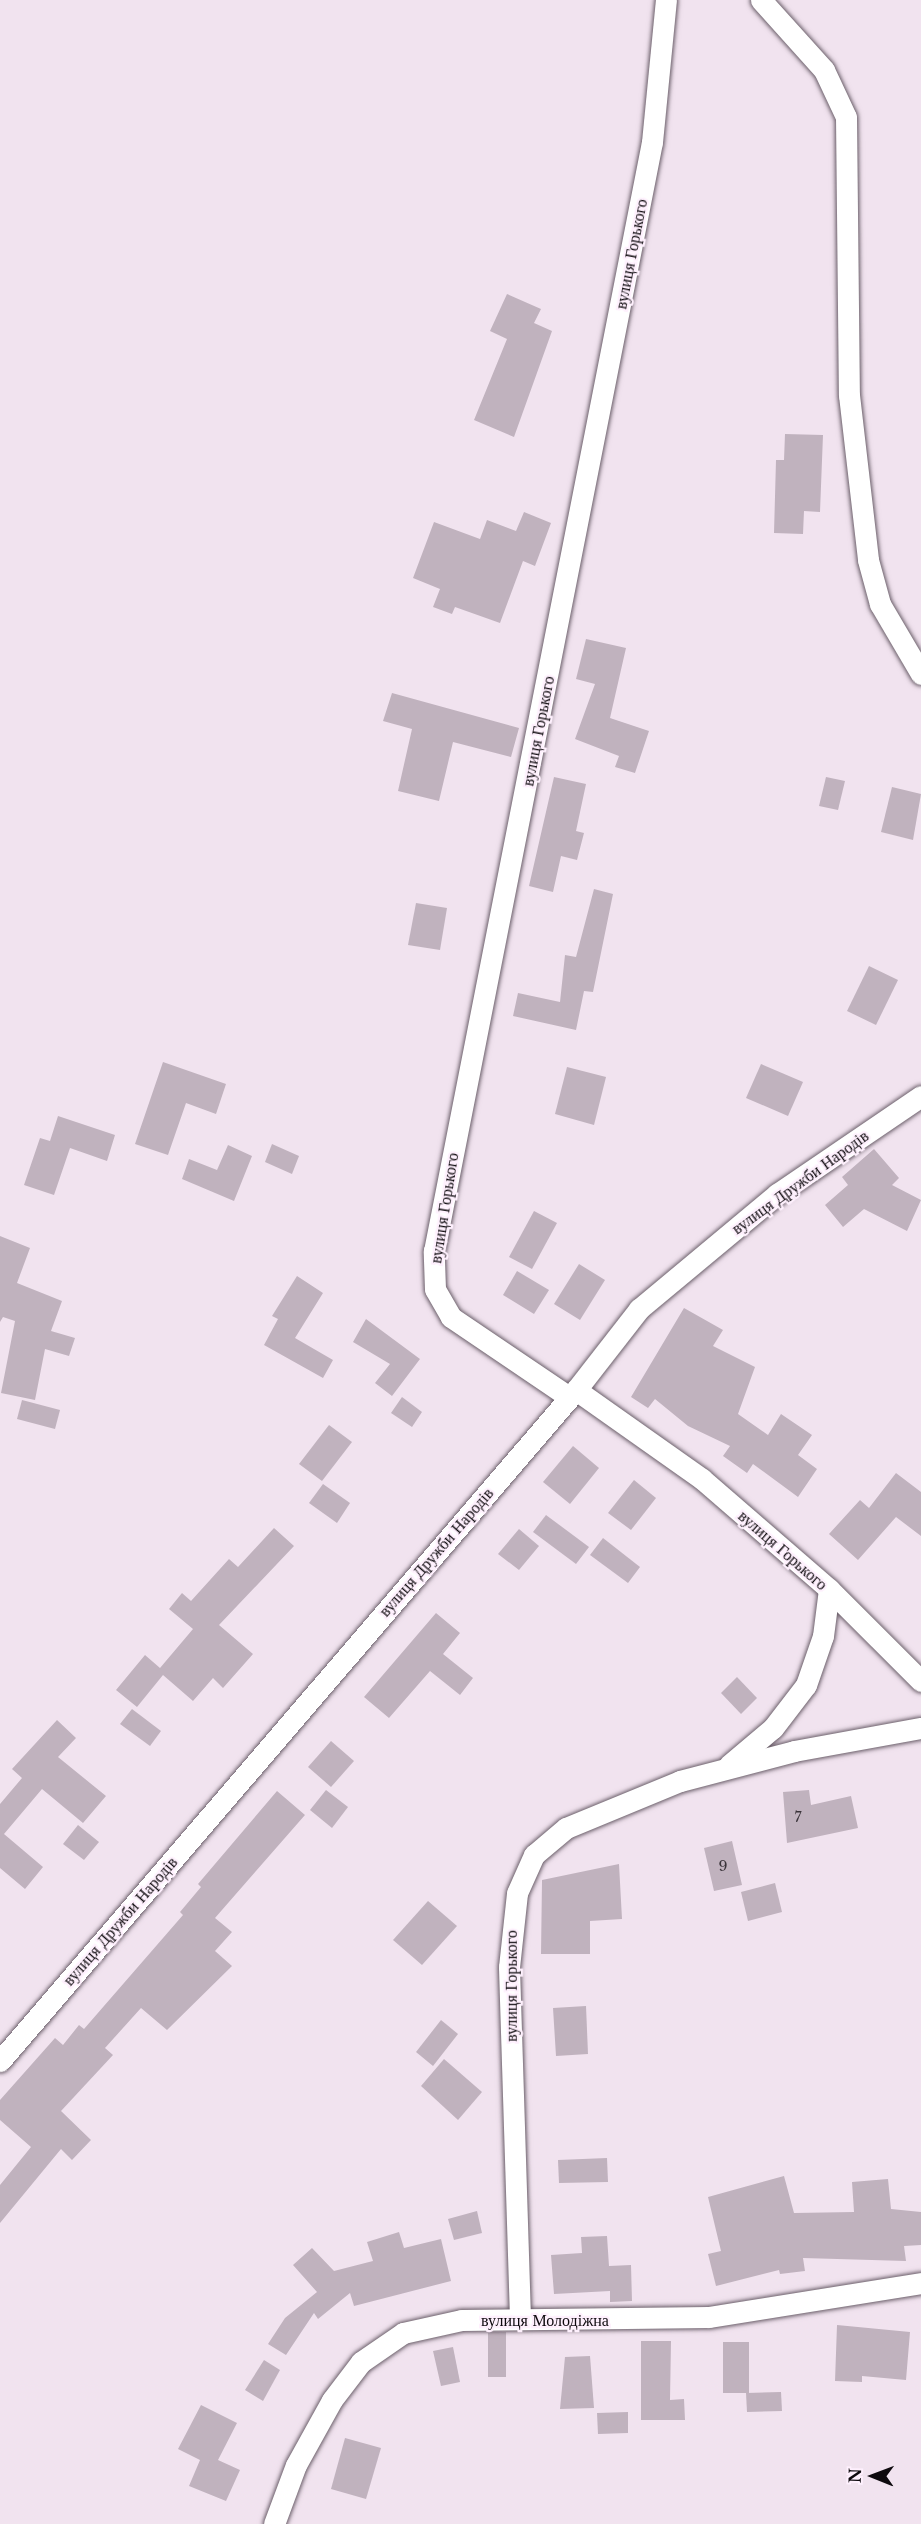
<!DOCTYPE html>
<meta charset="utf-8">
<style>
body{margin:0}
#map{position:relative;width:921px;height:2524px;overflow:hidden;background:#f1e3ef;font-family:"Libre Baskerville",serif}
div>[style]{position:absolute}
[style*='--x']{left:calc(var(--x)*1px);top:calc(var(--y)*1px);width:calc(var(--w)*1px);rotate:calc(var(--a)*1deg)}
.building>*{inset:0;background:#c0b2be}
.roads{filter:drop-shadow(0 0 2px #6b5f6a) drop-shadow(0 0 2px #6b5f6a)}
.street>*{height:21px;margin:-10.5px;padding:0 10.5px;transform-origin:10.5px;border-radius:10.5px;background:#fff}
span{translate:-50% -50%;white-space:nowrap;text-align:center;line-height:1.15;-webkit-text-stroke:4.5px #fef0fd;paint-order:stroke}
.number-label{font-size:14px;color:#3a343a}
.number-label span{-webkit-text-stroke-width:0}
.street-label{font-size:16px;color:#0e0a0e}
.north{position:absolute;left:843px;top:2446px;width:60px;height:60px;-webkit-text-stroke:4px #fef0fd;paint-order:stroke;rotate:271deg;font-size:16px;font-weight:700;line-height:24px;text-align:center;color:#0e0a0e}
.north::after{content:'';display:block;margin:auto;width:21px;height:27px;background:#0e0a0e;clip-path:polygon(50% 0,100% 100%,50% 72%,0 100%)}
</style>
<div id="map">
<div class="building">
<i style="clip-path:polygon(507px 294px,541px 309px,534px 323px,552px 331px,514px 437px,474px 420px,507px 339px,490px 331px)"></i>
<i style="clip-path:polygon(785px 434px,823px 435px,820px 512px,804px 511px,803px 534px,774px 533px,776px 460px,784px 460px)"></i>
<i style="clip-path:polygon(524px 512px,551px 523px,535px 566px,523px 561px,500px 623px,455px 607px,452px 614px,433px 607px,440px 589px,413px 578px,434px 522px,480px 539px,487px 520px,516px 531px)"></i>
<i style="clip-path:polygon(586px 639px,626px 648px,610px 718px,649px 731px,635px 773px,615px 767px,619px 756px,575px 739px,595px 684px,576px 679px)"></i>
<i style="clip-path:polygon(392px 693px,519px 728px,511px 757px,453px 742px,439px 801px,398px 791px,412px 729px,383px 721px)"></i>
<i style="clip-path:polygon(554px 777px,586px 784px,576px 831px,584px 833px,577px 860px,561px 856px,553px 892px,529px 886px)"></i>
<i style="clip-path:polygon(826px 777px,845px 781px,838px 810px,819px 806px)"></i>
<i style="clip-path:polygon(892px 787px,921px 794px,913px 840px,881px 832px)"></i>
<i style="clip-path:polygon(594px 889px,613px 894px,593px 992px,584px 991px,576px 1030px,513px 1016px,518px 993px,560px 1002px,565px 955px,576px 957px)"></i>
<i style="clip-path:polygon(416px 903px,447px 908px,440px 950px,408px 945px)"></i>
<i style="clip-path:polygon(869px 966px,898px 980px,876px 1025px,847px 1011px)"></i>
<i style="clip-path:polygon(163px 1062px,226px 1084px,216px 1114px,186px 1103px,168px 1155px,135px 1144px)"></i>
<i style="clip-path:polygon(761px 1064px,803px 1082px,788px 1116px,746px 1098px)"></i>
<i style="clip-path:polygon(567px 1067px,606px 1077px,594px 1125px,555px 1114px)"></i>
<i style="clip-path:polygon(58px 1116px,115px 1135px,107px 1161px,70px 1148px,54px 1195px,24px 1185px,40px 1138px,50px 1141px)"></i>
<i style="clip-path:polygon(272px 1144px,299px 1156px,292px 1174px,265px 1162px)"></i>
<i style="clip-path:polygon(228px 1145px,252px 1156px,234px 1201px,182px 1179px,189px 1159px,217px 1170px)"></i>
<i style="clip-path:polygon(874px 1149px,899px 1178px,892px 1185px,921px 1200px,907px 1231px,864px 1209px,843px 1227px,825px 1205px,848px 1185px,842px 1177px)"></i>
<i style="clip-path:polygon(534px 1211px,557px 1223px,532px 1269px,509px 1257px)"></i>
<i style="clip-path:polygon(0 1236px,30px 1248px,17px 1283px,62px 1301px,51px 1331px,75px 1338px,69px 1356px,45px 1349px,35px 1400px,1px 1393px,15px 1321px,3px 1317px,0 1322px)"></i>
<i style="clip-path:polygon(579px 1264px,605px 1280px,580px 1320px,554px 1304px)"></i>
<i style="clip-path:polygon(517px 1271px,549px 1290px,534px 1314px,503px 1295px)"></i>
<i style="clip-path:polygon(297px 1276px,323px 1293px,295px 1338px,333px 1360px,323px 1378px,264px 1345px,278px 1319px,272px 1316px)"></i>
<i style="clip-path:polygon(684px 1308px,723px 1330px,713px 1346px,755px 1367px,738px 1414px,768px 1435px,781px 1414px,812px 1435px,798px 1455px,817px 1469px,798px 1497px,753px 1464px,747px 1473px,723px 1456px,730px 1446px,688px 1426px,655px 1399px,648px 1408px,631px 1397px)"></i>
<i style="clip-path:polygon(366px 1319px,420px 1359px,392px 1396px,375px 1383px,390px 1364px,353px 1342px)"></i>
<i style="clip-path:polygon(402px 1397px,422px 1412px,412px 1427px,391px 1413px)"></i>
<i style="clip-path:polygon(22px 1400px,60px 1410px,55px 1429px,17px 1419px)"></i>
<i style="clip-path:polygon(329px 1425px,352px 1442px,322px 1481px,299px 1464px)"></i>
<i style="clip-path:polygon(573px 1446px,599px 1468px,570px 1504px,543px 1482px)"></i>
<i style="clip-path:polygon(896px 1473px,921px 1492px,921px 1536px,896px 1517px,858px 1560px,829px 1534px,860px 1500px,869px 1508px)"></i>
<i style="clip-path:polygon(634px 1480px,656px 1498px,631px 1530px,608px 1513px)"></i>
<i style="clip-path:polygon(323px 1484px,350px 1503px,337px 1523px,309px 1503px)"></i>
<i style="clip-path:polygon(546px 1515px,589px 1547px,576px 1564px,533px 1532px)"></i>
<i style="clip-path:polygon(274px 1528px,294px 1546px,219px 1625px,253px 1654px,223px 1688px,213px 1678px,193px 1701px,163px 1675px,137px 1707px,116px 1690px,145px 1655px,160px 1668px,193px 1629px,169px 1609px,182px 1593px,191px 1601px,229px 1559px,238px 1567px)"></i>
<i style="clip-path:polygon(519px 1529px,539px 1546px,519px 1570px,498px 1554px)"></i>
<i style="clip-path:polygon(603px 1538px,640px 1567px,628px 1583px,590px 1555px)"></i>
<i style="clip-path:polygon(436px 1613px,460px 1633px,443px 1654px,473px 1678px,460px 1695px,430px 1671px,389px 1718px,364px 1697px)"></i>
<i style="clip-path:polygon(737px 1677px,757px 1698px,741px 1714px,721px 1693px)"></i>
<i style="clip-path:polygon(132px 1709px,161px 1731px,150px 1746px,120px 1724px)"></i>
<i style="clip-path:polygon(57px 1720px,76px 1738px,58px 1757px,106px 1796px,83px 1823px,42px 1789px,4px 1834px,43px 1867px,25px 1889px,0 1868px,0 1804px,22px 1778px,12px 1769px)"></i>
<i style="clip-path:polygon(331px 1741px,354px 1761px,331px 1787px,308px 1767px)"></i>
<i style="clip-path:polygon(326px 1790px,348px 1807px,332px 1828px,310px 1810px)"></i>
<i style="clip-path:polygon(809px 1790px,811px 1805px,851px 1796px,858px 1828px,787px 1843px,783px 1792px)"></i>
<i style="clip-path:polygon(277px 1791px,305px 1815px,215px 1918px,232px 1932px,215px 1951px,232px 1966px,167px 2030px,141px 2008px,105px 2048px,113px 2055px,61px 2111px,91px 2140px,72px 2160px,61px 2149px,0 2223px,0 2185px,31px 2147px,0 2120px,0 2100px,55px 2038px,63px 2045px,79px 2025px,84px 2029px,183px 1915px,180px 1912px,201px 1887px,198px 1884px)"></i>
<i style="clip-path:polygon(78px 1825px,99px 1842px,84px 1860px,63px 1844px)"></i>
<i style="clip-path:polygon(732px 1841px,742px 1885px,714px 1891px,704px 1848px)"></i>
<i style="clip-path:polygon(619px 1864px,622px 1919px,590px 1921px,590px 1954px,541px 1954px,542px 1880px)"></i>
<i style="clip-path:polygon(775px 1883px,782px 1912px,748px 1921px,741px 1892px)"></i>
<i style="clip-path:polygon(428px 1901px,457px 1926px,422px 1965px,393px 1940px)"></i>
<i style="clip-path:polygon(586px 2006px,588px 2054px,556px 2056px,553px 2008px)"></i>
<i style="clip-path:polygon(441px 2020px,458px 2034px,433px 2066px,416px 2052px)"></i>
<i style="clip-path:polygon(444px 2059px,482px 2092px,458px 2120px,421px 2086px)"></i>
<i style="clip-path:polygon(607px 2158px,608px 2182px,559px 2183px,558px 2160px)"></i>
<i style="clip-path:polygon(784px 2176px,794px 2213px,854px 2212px,852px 2182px,888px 2179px,891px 2209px,921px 2212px,921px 2245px,904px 2246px,906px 2261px,803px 2258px,805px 2271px,780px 2274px,779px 2270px,716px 2286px,708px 2254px,721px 2251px,708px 2197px)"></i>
<i style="clip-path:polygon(477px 2211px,482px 2233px,454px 2240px,448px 2219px)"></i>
<i style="clip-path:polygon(399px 2232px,404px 2248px,441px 2239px,451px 2281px,354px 2306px,350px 2293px,318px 2319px,314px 2313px,286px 2355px,268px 2344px,285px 2318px,317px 2292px,293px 2265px,312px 2248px,334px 2271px,373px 2261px,367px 2242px)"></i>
<i style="clip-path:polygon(607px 2236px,609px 2266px,631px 2265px,632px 2301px,610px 2302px,610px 2291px,554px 2294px,551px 2255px,582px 2253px,581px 2237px)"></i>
<i style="clip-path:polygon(837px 2325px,910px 2332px,906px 2380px,862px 2376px,862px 2382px,835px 2381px)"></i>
<i style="clip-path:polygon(488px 2332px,506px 2332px,506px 2377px,488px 2377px)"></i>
<i style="clip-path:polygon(641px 2341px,671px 2341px,670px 2400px,684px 2399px,685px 2420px,641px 2420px)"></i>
<i style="clip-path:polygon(723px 2342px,749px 2342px,749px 2393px,723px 2393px)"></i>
<i style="clip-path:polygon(453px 2347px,460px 2382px,441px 2386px,433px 2351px)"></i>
<i style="clip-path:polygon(590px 2356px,594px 2408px,560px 2409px,565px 2357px)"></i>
<i style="clip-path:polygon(264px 2360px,280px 2370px,263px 2401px,245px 2390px)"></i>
<i style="clip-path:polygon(781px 2392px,782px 2411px,747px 2412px,746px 2393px)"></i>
<i style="clip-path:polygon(201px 2405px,237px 2423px,218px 2460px,240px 2470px,226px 2501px,189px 2486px,200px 2460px,178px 2449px)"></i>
<i style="clip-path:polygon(628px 2412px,628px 2433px,598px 2434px,597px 2413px)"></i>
<i style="clip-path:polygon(345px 2438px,381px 2448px,366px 2499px,331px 2489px)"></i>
</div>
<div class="roads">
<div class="street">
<i style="--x:761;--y:0;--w:94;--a:48"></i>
<i style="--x:824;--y:70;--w:52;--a:64.9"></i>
<i style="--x:846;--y:117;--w:278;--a:89.4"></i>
<i style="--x:849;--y:395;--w:166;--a:83.4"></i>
<i style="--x:868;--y:560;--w:46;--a:74.7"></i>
<i style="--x:880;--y:604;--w:81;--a:59.6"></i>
<i style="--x:576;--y:1390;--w:154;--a:35.2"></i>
<i style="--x:702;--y:1479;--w:168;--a:40.9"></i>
<i style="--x:829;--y:1589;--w:130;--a:45"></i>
<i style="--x:569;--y:1397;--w:143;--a:-145.9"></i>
<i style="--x:451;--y:1317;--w:32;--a:-120"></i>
<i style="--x:435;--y:1289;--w:38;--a:-92"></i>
<i style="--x:434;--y:1251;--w:1130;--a:-78.88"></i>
<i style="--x:652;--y:142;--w:143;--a:-84.4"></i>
<i style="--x:729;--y:1765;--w:57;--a:-40.1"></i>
<i style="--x:773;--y:1728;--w:54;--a:-52.5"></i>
<i style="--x:806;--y:1685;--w:52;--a:-70.9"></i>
<i style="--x:823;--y:1636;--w:47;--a:-82.7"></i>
<i style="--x:0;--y:2061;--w:884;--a:-49.36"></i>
<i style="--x:576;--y:1390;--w:103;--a:-52.1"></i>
<i style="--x:639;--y:1309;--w:180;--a:-39.8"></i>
<i style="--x:777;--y:1194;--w:174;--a:-34.2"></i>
<i style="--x:520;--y:2318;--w:351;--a:-91.8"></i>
<i style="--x:509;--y:1967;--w:74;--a:-83.8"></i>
<i style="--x:517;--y:1893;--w:42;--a:-65.9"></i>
<i style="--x:534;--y:1855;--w:42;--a:-40.2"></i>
<i style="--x:566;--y:1828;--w:123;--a:-22.4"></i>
<i style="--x:680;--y:1781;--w:118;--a:-14.7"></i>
<i style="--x:794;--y:1751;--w:129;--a:-10.3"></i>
<i style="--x:274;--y:2524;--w:63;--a:-69.6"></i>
<i style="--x:296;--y:2465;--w:74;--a:-61"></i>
<i style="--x:332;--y:2400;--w:48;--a:-52.7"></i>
<i style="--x:361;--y:2362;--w:51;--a:-34.6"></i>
<i style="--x:403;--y:2333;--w:60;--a:-12.4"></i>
<i style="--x:462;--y:2320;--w:247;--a:-0.7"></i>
<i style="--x:709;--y:2317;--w:215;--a:-9.1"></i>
</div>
</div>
<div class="number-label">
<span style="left:798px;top:1817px">7</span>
<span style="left:723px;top:1866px">9</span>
</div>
<div class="street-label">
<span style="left:631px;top:254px;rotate:-79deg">вулиця Горького</span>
<span style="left:538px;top:731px;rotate:-79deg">вулиця Горького</span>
<span style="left:800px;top:1182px;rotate:-36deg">вулиця Дружби Народів</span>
<span style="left:444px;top:1208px;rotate:-81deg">вулиця Горького</span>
<span style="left:783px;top:1550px;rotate:41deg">вулиця Горького</span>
<span style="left:436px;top:1552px;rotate:-49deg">вулиця Дружби Народів</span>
<span style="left:120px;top:1921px;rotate:-49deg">вулиця Дружби Народів</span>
<span style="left:511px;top:1986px;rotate:-90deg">вулиця Горького</span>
<span style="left:545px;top:2320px">вулиця Молодіжна</span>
</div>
<div class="north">N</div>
</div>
